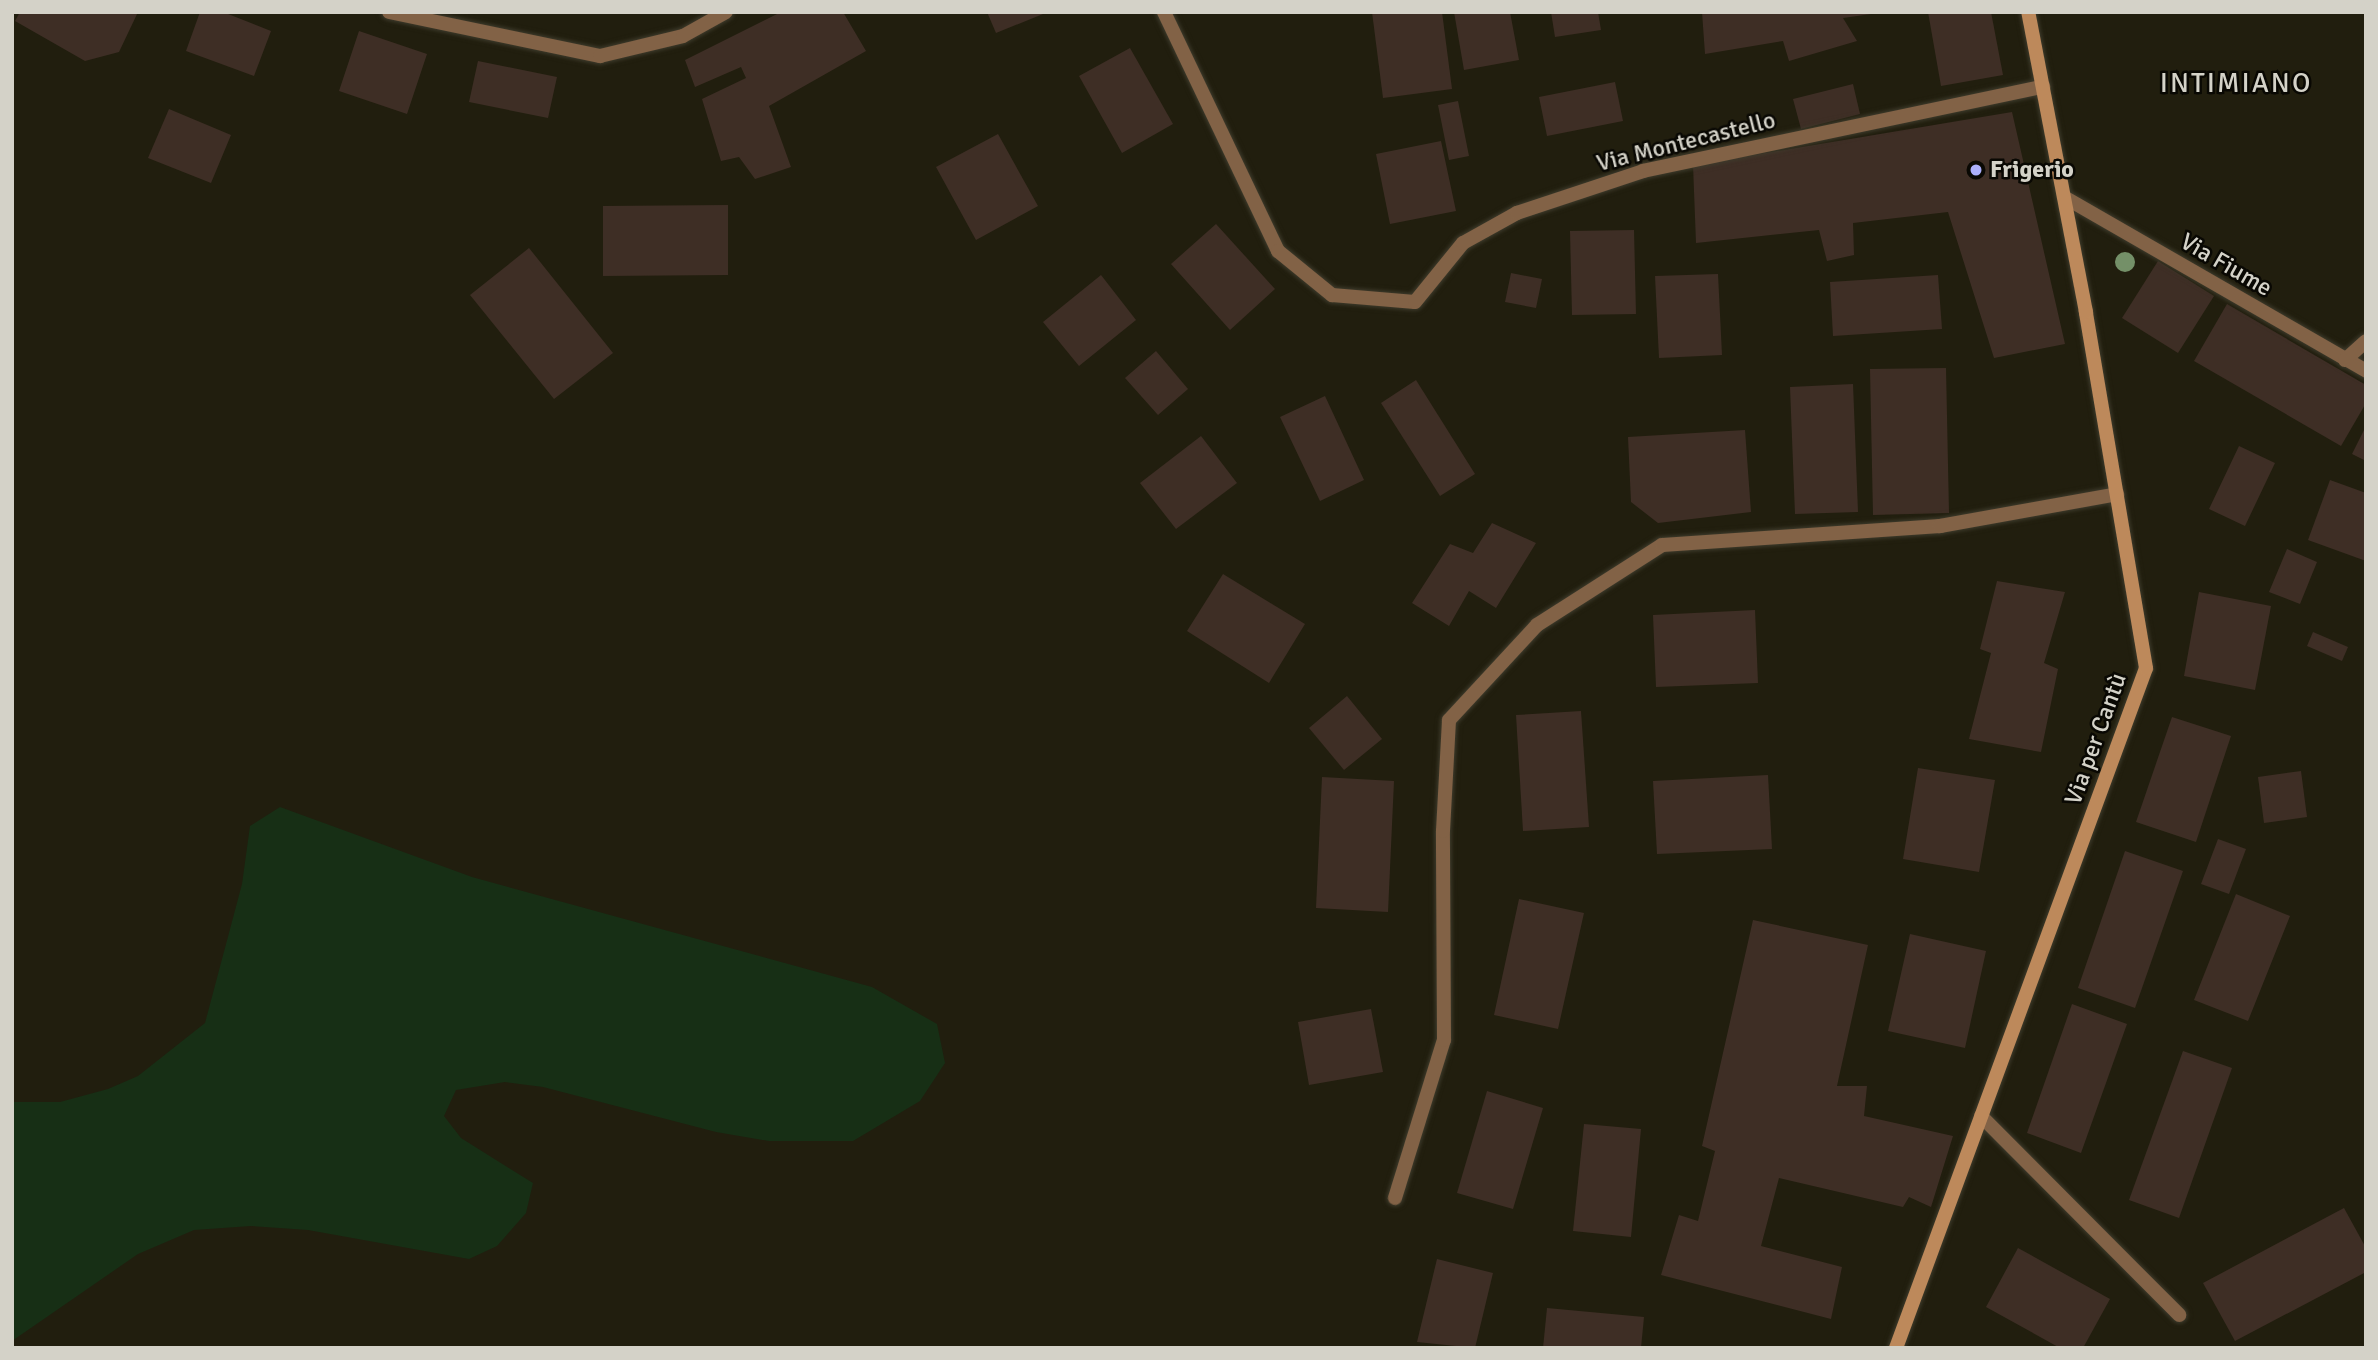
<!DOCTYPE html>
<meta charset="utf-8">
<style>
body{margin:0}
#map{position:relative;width:2378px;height:1360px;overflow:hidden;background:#211e0e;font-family:Signika,sans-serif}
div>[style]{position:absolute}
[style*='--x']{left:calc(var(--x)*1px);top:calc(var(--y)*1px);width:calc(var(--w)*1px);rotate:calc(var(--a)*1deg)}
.green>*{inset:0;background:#172f15}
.building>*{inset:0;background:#3e2e25}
.roads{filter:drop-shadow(0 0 2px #3e3b2c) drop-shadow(0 0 2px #3e3b2c)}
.street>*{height:14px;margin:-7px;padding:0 7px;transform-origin:7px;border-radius:7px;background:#826246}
.secondary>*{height:14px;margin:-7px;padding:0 7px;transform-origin:7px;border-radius:7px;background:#bd895b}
.trees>*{width:20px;height:20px;margin:-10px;border-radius:50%;background:#749068}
.dots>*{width:19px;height:19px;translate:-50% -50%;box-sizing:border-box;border:4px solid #090803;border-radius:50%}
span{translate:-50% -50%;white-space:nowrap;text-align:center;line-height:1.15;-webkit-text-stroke:5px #090803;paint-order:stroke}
.street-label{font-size:24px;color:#d4d2c8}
.poi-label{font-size:24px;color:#d4d2c8;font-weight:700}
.left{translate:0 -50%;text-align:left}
.quarter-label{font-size:28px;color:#d4d2c8;letter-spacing:2px}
.frame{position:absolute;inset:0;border:14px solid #d4d2c8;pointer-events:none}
</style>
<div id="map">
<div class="green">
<i style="clip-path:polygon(280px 807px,472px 877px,872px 987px,937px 1024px,945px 1063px,920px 1101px,853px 1141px,769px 1141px,716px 1132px,543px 1087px,505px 1082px,456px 1090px,444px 1116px,461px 1138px,533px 1183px,526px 1213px,497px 1246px,469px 1259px,308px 1230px,251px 1226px,194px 1230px,138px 1254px,12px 1341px,12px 1102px,60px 1102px,108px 1089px,138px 1076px,205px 1023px,242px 884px,250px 826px)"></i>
</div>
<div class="building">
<i style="clip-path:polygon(20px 12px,138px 12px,119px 52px,85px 61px,15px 21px)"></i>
<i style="clip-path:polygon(200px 12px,223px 12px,271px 31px,254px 76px,186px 51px)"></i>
<i style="clip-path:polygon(781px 12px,843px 12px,866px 51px,769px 106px,791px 167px,755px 179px,739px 157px,721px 161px,702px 99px,746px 78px,741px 67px,695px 87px,685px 60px)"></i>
<i style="clip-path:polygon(987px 12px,1048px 12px,996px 33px)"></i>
<i style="clip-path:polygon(1372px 12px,1442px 12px,1452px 89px,1383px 98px)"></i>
<i style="clip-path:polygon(1454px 12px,1510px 12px,1519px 60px,1464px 70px)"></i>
<i style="clip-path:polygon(1551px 12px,1598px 12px,1601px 30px,1555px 37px)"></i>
<i style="clip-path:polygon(1702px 12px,1871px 12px,1871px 14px,1843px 18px,1857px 41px,1789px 61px,1783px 41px,1705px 54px)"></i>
<i style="clip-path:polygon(1928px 12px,1991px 12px,2003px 75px,1941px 86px)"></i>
<i style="clip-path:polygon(359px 31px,427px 54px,407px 114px,339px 91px)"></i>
<i style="clip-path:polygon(1130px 48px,1173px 124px,1122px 153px,1079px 76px)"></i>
<i style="clip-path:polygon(478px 61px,557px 77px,548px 118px,469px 102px)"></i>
<i style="clip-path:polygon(1615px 82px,1623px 121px,1547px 136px,1539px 97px)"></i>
<i style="clip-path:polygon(1853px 84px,1860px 114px,1801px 129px,1793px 99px)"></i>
<i style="clip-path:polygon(1458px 101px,1469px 156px,1449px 160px,1438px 105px)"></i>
<i style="clip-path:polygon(169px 109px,231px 135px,211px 183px,148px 158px)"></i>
<i style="clip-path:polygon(2012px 112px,2065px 344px,1994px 358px,1948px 212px,1853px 223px,1854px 255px,1827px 261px,1819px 230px,1696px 243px,1693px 165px)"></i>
<i style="clip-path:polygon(998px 134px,1038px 206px,976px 240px,936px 167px)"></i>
<i style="clip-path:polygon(1441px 141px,1456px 211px,1390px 224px,1376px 154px)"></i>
<i style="clip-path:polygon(728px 205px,728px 275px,603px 276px,603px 206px)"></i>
<i style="clip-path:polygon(1216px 224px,1275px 289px,1230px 330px,1171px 264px)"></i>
<i style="clip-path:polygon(1634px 230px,1636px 314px,1572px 315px,1570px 231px)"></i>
<i style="clip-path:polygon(529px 248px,613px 353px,554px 399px,470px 295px)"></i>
<i style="clip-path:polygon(2158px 261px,2214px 296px,2178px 353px,2122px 318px)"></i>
<i style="clip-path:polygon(1511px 273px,1542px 279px,1536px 308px,1505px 302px)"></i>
<i style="clip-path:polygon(1718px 274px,1722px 355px,1659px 358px,1655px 276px)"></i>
<i style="clip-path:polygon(1101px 275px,1136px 320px,1079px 366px,1043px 322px)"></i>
<i style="clip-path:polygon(1938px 275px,1942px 329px,1833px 336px,1830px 282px)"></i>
<i style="clip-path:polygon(2227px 304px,2366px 385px,2366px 403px,2341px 446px,2194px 361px)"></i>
<i style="clip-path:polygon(1156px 351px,1188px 389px,1158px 415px,1125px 378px)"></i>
<i style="clip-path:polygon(1946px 368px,1949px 513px,1873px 515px,1870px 369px)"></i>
<i style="clip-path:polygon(1416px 380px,1475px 474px,1440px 496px,1381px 403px)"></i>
<i style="clip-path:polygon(1853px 384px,1858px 512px,1795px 514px,1790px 387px)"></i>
<i style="clip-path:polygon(1325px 396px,1364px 480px,1320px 501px,1280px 417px)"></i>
<i style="clip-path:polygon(2366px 426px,2366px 461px,2352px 454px)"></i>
<i style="clip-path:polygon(1745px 430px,1751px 512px,1658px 523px,1631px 502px,1628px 437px)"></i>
<i style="clip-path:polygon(1201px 436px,1237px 483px,1176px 529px,1140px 483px)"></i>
<i style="clip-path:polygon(2239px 446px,2275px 463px,2245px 526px,2209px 509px)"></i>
<i style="clip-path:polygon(2330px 480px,2366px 493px,2366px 561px,2308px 540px)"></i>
<i style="clip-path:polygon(1492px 523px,1536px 543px,1496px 608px,1469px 591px,1449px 626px,1412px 603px,1450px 544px,1473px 553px)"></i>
<i style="clip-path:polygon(2287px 549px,2317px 562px,2300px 604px,2269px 592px)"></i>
<i style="clip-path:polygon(1223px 574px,1305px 624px,1269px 683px,1187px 631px)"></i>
<i style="clip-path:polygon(1997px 581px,2065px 592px,2044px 663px,2058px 669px,2041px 752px,1969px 739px,1991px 653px,1980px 649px)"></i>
<i style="clip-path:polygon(2199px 592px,2271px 606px,2255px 690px,2184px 676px)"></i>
<i style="clip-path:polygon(1755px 610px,1758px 683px,1656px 687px,1653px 615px)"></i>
<i style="clip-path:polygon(2313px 632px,2348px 647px,2342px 661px,2307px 646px)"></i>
<i style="clip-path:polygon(1347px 696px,1382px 739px,1344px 770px,1309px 728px)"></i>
<i style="clip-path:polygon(1581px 711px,1589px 827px,1523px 831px,1516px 715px)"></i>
<i style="clip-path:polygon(2172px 717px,2231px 736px,2196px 842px,2136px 822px)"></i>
<i style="clip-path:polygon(1918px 768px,1995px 780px,1979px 872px,1903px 859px)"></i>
<i style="clip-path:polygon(2301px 771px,2307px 817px,2264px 823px,2258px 777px)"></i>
<i style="clip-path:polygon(1768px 775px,1772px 849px,1657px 854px,1653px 781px)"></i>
<i style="clip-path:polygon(1322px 777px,1394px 781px,1388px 912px,1316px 908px)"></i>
<i style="clip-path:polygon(2218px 839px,2246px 849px,2229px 894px,2201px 884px)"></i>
<i style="clip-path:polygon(2125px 851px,2183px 871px,2135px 1008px,2078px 988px)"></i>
<i style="clip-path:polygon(2236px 894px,2290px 916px,2248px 1021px,2194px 1000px)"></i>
<i style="clip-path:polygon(1519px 899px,1584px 913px,1558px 1029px,1494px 1015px)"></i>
<i style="clip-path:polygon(1753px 920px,1868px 945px,1837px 1086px,1867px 1086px,1864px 1116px,1953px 1136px,1931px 1207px,1909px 1197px,1903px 1207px,1779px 1178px,1761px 1246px,1842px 1267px,1831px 1319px,1661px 1275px,1679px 1215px,1698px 1221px,1715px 1151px,1702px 1146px)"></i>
<i style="clip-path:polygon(1910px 934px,1986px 951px,1965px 1048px,1888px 1031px)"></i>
<i style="clip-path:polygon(2072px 1004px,2127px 1024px,2081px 1153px,2027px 1133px)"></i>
<i style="clip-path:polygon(1371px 1009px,1383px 1072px,1309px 1085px,1298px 1022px)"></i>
<i style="clip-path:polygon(2183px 1051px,2232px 1068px,2179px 1218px,2129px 1200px)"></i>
<i style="clip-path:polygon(1487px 1091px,1543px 1108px,1513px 1209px,1457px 1193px)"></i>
<i style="clip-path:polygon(1584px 1124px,1641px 1129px,1631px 1237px,1573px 1231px)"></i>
<i style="clip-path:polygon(2344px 1208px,2366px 1248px,2366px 1272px,2235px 1341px,2203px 1283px)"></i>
<i style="clip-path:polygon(2018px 1248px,2110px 1299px,2083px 1348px,2060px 1348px,1986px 1307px)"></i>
<i style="clip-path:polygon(1437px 1259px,1493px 1273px,1475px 1348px,1417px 1342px)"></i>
<i style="clip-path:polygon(1547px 1308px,1644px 1317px,1641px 1348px,1543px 1348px)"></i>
</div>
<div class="roads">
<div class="street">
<i style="--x:389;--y:12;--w:216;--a:11.8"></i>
<i style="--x:600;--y:56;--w:85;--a:-13.5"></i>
<i style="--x:683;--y:36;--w:49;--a:-29.2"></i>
<i style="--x:1164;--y:12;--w:265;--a:64.5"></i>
<i style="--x:1278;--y:251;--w:70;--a:39.2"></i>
<i style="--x:1332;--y:295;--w:83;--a:4.8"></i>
<i style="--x:1415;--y:302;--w:76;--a:-50.9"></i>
<i style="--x:1463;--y:243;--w:62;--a:-29.1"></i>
<i style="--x:1517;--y:213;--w:133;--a:-18.4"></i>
<i style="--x:1643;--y:171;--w:409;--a:-11.9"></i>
<i style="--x:2064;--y:197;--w:349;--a:29.9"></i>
<i style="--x:2345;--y:360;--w:28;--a:-42"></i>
<i style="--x:1981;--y:1116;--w:281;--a:45.1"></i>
<i style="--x:1395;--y:1198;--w:165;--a:-72.8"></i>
<i style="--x:1444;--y:1040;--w:209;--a:-90.3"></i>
<i style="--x:1443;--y:831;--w:111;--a:-86.9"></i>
<i style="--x:1449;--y:720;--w:129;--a:-47.2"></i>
<i style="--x:1537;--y:625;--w:148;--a:-32.6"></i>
<i style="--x:1662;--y:545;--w:279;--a:-3.9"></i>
<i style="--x:1940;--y:526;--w:180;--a:-10.2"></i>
</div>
<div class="secondary">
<i style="--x:1896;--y:1348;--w:724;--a:-69.81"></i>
<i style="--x:2146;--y:668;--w:361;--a:-99.6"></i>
<i style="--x:2086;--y:312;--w:306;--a:-100.9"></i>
</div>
</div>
<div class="trees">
<i style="left:2125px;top:262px"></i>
</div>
<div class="dots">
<i style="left:1976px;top:170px;background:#abaffb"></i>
</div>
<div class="street-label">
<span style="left:1686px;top:142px;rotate:-14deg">Via Montecastello</span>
<span style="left:2226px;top:265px;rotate:30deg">Via Fiume</span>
<span style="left:2096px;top:739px;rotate:-70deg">Via per Cantù</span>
</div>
<div class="poi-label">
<span class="left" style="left:1990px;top:170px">Frigerio</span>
</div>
<div class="quarter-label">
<span style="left:2236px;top:83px">INTIMIANO</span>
</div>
<div class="frame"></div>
</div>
